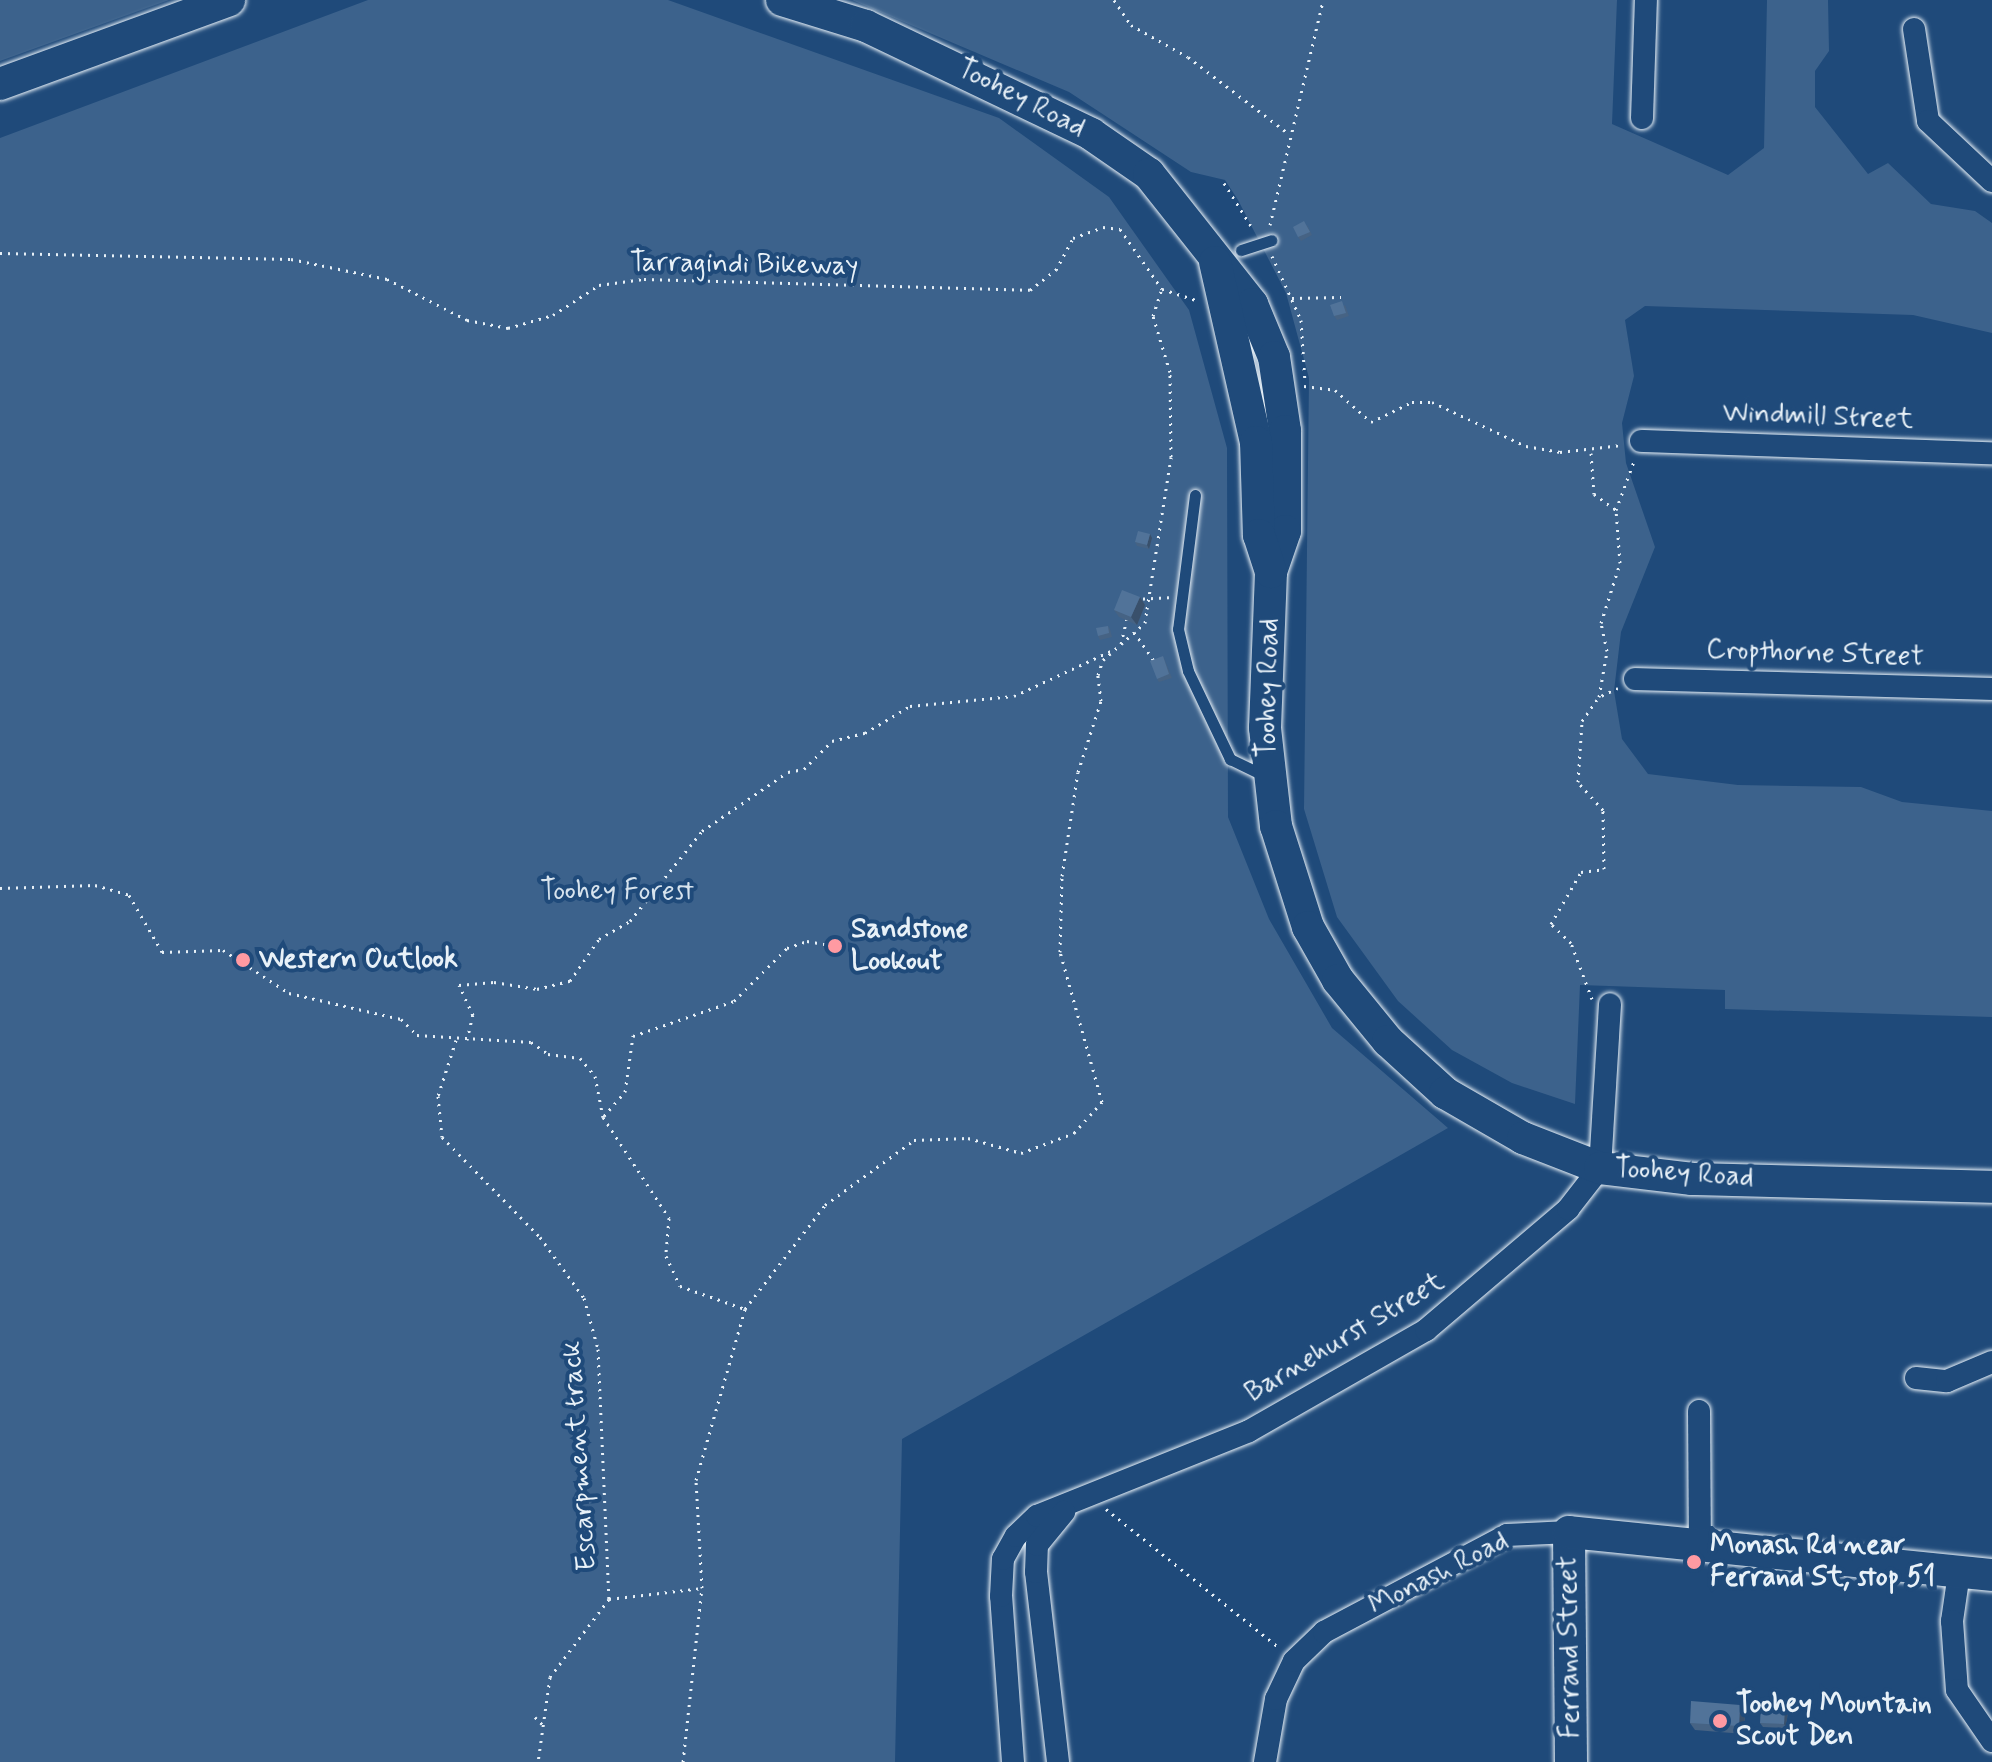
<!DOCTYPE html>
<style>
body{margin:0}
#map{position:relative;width:1992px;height:1762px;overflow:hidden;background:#1f4a7a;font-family:Mynerve,sans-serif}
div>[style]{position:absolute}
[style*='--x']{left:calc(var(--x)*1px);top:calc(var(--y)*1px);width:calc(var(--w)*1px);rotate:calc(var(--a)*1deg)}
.green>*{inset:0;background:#3c628c}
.path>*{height:3px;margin-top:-1.5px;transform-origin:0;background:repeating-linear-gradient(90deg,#e8f1f8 0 2px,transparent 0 8px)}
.roads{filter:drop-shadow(0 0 2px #e8f1f8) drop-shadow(0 0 2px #e8f1f8)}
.lane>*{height:11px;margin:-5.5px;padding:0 5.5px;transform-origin:5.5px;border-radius:5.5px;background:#1f4a7a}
.street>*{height:22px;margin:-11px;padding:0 11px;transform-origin:11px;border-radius:11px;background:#1f4a7a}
.secondary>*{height:32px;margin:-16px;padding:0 16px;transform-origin:16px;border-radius:16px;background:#1f4a7a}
.wall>*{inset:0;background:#466384}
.shaded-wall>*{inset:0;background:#39506b}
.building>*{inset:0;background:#517399}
.dots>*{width:22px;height:22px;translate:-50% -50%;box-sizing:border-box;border:4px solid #1f4a7a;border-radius:50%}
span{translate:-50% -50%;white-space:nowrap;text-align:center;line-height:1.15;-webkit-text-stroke:8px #1f4a7a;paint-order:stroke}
.street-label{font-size:28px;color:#e8f1f8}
.park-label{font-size:28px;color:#d7e3ed}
.poi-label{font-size:28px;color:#e8f1f8;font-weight:700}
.left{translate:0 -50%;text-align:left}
</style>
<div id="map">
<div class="green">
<i style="clip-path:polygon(0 0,169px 0,0 61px)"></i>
<i style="clip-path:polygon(368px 0,668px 0,999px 118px,1109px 197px,1189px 310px,1227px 448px,1228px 817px,1269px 919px,1332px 1028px,1448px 1128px,902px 1439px,895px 1762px,0 1762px,0 138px)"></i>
<i style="clip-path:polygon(852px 0,1617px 0,1612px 124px,1728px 175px,1764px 148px,1767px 0,1828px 0,1829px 51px,1815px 71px,1815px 107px,1868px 174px,1888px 163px,1931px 204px,1975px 211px,1992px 223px,1992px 333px,1913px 315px,1645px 306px,1625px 320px,1634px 376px,1622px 423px,1626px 463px,1655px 547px,1621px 632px,1614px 691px,1622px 739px,1648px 774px,1738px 785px,1861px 787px,1902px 802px,1992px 811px,1992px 1017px,1725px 1009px,1725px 990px,1580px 985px,1575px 1104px,1512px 1083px,1452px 1050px,1398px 1001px,1337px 917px,1304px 809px,1309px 378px,1286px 293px,1238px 200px,1225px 180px,1191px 172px,1069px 92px)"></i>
</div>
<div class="path">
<i style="--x:1114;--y:0;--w:30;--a:56"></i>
<i style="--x:1131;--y:25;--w:65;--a:29.3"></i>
<i style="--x:1188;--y:57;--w:127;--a:37.3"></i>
<i style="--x:1224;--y:183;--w:54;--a:57.8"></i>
<i style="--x:1270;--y:225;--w:231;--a:-76.7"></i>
<i style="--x:0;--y:253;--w:291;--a:1.2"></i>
<i style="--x:291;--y:259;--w:98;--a:11.8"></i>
<i style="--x:387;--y:279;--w:90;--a:27.1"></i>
<i style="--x:467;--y:320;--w:42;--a:11"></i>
<i style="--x:508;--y:328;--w:47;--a:-16.1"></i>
<i style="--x:553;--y:315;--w:55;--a:-33.1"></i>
<i style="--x:599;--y:285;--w:45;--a:-7.6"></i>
<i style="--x:644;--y:279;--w:386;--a:1.6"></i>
<i style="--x:1030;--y:290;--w:33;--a:-38"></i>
<i style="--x:1056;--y:270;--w:36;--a:-62"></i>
<i style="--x:1073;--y:238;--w:32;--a:-20"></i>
<i style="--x:1103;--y:227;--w:17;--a:7"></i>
<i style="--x:1120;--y:229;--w:73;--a:55"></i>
<i style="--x:1162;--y:289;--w:38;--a:18"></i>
<i style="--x:1272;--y:256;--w:70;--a:65.6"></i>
<i style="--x:1301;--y:320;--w:62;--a:86.3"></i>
<i style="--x:1292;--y:298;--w:49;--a:-1.2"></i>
<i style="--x:1304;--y:386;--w:31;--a:7"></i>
<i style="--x:1335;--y:390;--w:48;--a:41.6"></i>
<i style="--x:1371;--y:422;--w:46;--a:-26"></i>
<i style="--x:1412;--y:402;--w:20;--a:0"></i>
<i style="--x:1432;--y:402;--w:104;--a:25.1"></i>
<i style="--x:1526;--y:446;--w:35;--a:10"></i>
<i style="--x:1560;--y:452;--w:62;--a:-6.4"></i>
<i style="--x:1591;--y:453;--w:41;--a:85.8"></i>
<i style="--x:1594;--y:494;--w:27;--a:36"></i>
<i style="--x:1135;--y:599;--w:34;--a:-3"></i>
<i style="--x:1134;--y:632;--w:37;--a:55"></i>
<i style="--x:1121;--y:644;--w:28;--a:-77"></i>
<i style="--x:1618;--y:688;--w:21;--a:155"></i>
<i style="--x:1599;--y:697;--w:47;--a:-80.1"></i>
<i style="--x:1607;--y:651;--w:29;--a:-102"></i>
<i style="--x:1601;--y:623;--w:63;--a:-72.4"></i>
<i style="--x:1620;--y:563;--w:53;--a:-94.3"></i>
<i style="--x:1616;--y:510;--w:52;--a:-69.8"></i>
<i style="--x:0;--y:888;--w:95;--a:-1.8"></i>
<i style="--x:95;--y:885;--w:35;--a:16"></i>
<i style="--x:129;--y:895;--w:66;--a:59.9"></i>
<i style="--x:162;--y:952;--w:61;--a:-1.9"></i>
<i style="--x:223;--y:950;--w:79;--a:33.1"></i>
<i style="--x:289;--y:993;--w:115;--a:13.1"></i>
<i style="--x:401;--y:1019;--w:23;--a:45"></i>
<i style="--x:417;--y:1035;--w:114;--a:3.5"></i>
<i style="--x:531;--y:1042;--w:21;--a:35"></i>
<i style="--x:548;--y:1054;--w:32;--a:7"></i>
<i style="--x:580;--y:1058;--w:23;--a:50"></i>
<i style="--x:595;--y:1076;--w:42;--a:79"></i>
<i style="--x:603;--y:1117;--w:121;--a:56.8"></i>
<i style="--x:669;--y:1218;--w:38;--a:95"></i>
<i style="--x:666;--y:1256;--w:33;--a:65"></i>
<i style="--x:680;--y:1286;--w:69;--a:19.5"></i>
<i style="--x:1592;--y:999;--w:60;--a:-110.6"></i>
<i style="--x:1571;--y:943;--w:28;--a:-136"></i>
<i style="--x:1551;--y:924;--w:60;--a:-60"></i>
<i style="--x:1581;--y:872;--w:23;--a:-7"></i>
<i style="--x:1604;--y:869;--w:59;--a:-91"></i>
<i style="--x:1603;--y:810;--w:38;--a:-132"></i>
<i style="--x:1578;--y:782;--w:61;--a:-86.2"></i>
<i style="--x:1582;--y:721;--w:29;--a:-55"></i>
<i style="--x:456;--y:1040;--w:59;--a:107.8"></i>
<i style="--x:438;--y:1096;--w:41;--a:84.4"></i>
<i style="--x:442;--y:1137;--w:140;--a:45.6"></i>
<i style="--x:540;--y:1237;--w:75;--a:54.2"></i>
<i style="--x:584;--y:1298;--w:53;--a:74.6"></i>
<i style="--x:598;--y:1349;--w:250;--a:87.5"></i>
<i style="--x:609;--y:1599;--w:98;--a:127.1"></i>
<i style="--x:550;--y:1677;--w:86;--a:98"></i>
<i style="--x:467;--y:1040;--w:26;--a:-77"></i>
<i style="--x:473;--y:1015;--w:33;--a:-115"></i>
<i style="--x:459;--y:985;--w:35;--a:-5"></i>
<i style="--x:494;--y:982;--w:44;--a:9.2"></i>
<i style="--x:537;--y:989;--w:34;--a:-14"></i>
<i style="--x:570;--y:981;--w:51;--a:-55.4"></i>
<i style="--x:599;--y:939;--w:36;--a:-30"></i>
<i style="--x:630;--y:921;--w:115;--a:-51.3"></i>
<i style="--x:702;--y:831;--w:104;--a:-34.5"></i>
<i style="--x:788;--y:772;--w:16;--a:-11"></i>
<i style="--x:804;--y:769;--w:40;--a:-45"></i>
<i style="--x:832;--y:741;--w:34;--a:-14"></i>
<i style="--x:865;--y:733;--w:52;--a:-31"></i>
<i style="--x:910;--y:706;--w:104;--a:-5.5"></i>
<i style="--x:1014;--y:696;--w:107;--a:-24.9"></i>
<i style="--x:604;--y:1116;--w:32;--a:-49"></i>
<i style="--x:625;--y:1092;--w:57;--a:-81.9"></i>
<i style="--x:633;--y:1036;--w:107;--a:-19.1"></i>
<i style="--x:734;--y:1001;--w:75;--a:-45"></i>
<i style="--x:787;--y:948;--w:21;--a:-19"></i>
<i style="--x:807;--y:941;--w:28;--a:10"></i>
<i style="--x:1106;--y:1509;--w:221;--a:38.7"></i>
<i style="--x:609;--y:1599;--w:94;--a:-6.7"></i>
<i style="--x:535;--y:1717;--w:13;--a:45"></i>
<i style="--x:683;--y:1762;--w:175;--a:-83.8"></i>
<i style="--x:702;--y:1588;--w:108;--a:-93.2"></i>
<i style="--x:696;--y:1480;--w:178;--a:-74"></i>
<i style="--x:745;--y:1309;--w:131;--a:-52.4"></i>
<i style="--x:825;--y:1205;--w:110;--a:-36.1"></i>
<i style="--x:914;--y:1140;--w:54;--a:-2.1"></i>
<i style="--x:968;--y:1138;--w:55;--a:15.8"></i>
<i style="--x:1021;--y:1153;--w:57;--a:-20.7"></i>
<i style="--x:1074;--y:1133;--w:42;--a:-47.9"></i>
<i style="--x:1102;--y:1102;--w:156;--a:-105.6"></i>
<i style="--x:1060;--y:952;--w:76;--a:-88.5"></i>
<i style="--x:1062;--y:876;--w:105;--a:-81.3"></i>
<i style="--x:1078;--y:772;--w:75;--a:-72.1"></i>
<i style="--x:1101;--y:701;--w:26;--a:-97"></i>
<i style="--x:1098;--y:675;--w:16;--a:-72"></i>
<i style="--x:1103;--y:660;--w:56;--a:-41.4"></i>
<i style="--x:1145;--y:623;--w:14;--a:-82"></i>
<i style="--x:1147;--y:609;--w:154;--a:-81"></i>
<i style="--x:1171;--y:457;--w:85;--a:-90.7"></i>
<i style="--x:1170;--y:372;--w:59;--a:-106.9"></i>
<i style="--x:1153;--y:316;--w:26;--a:-72"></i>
</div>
<div class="roads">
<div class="lane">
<i style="--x:1241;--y:250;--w:32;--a:-18"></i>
<i style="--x:1195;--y:495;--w:135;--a:97.2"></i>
<i style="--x:1178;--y:629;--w:43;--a:76.6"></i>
<i style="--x:1188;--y:671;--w:98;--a:64.5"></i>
<i style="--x:1230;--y:759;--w:41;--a:25.9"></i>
</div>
<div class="street">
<i style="--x:1914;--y:29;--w:93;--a:81.3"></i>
<i style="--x:1928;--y:121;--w:88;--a:43.2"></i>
<i style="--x:1642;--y:118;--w:118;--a:-88.1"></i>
<i style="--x:1641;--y:441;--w:351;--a:2"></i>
<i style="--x:1635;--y:679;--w:357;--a:1.6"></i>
<i style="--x:1916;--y:1378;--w:31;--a:6"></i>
<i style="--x:1947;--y:1381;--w:49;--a:-22.9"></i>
<i style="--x:1699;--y:1411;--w:134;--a:89.6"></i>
<i style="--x:1959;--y:1573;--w:49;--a:98.3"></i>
<i style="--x:1952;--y:1621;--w:69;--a:85.9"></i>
<i style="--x:1957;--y:1690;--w:62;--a:55.5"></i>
<i style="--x:1013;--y:1762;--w:166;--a:-94.1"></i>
<i style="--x:1001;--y:1596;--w:37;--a:-87"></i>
<i style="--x:1003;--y:1559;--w:26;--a:-61"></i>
<i style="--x:1016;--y:1536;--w:29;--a:-44"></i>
<i style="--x:1037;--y:1516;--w:228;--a:-21.8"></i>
<i style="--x:1249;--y:1431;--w:204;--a:-29.7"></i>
<i style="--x:1426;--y:1330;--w:187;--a:-40.4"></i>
<i style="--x:1568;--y:1209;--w:52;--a:-52"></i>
<i style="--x:1600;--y:1168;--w:164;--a:-86.5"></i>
<i style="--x:1058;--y:1762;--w:191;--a:-96.6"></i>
<i style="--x:1036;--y:1572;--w:27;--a:-88"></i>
<i style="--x:1037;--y:1545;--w:43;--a:-50.7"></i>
<i style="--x:1265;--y:1762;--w:64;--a:-80.1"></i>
<i style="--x:1276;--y:1699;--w:42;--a:-64.7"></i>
<i style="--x:1294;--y:1661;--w:42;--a:-44"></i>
<i style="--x:1324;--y:1632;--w:207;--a:-27.9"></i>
<i style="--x:1507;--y:1535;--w:62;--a:-2.8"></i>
</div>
<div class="secondary">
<i style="--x:782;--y:0;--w:88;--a:17.2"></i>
<i style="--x:866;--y:26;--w:250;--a:25.6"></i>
<i style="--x:1091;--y:134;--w:70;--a:34.6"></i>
<i style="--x:1149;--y:174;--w:166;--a:51.6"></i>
<i style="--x:1252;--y:304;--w:57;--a:67.5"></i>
<i style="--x:1274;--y:357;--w:75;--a:81.5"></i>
<i style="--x:1285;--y:431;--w:100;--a:90"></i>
<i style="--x:1285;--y:531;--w:43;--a:108.9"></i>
<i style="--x:1271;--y:572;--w:156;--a:92.2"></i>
<i style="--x:1265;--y:728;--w:99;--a:83.6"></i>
<i style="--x:1276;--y:826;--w:106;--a:72.4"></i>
<i style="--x:1308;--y:927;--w:61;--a:60.5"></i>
<i style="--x:1338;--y:980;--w:79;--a:50.7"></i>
<i style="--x:1388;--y:1041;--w:77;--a:42.4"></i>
<i style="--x:1445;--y:1093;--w:90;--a:30"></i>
<i style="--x:1523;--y:1138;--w:83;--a:21.3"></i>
<i style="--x:1600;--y:1168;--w:93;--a:6.8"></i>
<i style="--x:1692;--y:1179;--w:300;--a:1.5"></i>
<i style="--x:0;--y:84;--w:244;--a:-20.1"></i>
<i style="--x:1215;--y:262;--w:185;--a:77.2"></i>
<i style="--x:1256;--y:442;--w:93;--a:88.2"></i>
<i style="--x:1259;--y:535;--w:39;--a:72"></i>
<i style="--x:1571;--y:1762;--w:230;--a:-90.5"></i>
<i style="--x:1569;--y:1532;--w:425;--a:5.8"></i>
</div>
</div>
<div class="wall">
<i style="clip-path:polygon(1307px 225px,1312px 235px,1301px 241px,1298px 237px)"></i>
<i style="clip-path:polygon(1345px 305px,1349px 316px,1337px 320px,1334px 316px)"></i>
<i style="clip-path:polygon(1150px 534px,1152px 538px,1149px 549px,1137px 546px,1135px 542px)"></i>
<i style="clip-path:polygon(1140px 597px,1145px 605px,1137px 625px,1119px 617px,1114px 610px)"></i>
<i style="clip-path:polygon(1108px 626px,1110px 629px,1112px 637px,1100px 640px,1098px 636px)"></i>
<i style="clip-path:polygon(1163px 656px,1172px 678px,1159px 682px,1157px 679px)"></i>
<i style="clip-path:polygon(1740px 1705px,1745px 1712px,1744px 1734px,1695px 1730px,1690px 1723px)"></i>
<i style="clip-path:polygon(1788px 1710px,1786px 1728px,1763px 1727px,1760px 1723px)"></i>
</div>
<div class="shaded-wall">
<i style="clip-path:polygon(1150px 534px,1152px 538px,1149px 549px,1147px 545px)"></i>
<i style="clip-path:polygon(1140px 597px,1145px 605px,1137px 625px,1131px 617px)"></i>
<i style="clip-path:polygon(1740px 1705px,1745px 1712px,1744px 1734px,1739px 1726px)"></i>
<i style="clip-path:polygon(1785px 1706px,1788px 1710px,1786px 1728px,1784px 1724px)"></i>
</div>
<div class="building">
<i style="clip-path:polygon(1304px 221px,1310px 232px,1298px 237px,1293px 227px)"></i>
<i style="clip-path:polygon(1342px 301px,1346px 313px,1334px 316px,1330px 305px)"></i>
<i style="clip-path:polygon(1138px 531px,1150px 534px,1147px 545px,1135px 542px)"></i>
<i style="clip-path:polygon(1122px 590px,1140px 597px,1131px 617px,1114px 610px)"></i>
<i style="clip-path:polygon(1108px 626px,1109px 633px,1098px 636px,1096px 628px)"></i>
<i style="clip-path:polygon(1163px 656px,1169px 674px,1157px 679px,1150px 661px)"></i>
<i style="clip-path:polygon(1691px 1701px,1740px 1705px,1739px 1726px,1690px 1723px)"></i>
<i style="clip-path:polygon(1761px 1705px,1785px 1706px,1784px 1724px,1760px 1723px)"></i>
</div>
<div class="dots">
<i style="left:835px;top:946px;background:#ff9aa2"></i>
<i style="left:243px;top:960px;background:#ff9aa2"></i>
<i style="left:1694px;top:1562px;background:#ff9aa2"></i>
<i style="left:1720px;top:1721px;background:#ff9aa2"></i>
</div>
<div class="street-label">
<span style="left:1021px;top:99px;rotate:27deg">Toohey Road</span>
<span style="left:744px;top:265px;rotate:1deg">Tarragindi Bikeway</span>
<span style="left:1818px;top:417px;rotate:2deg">Windmill Street</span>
<span style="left:1815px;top:654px;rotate:2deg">Cropthorne Street</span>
<span style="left:1269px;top:688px;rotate:-89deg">Toohey Road</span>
<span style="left:1684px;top:1174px;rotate:4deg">Toohey Road</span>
<span style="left:1345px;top:1338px;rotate:-31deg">Barnehurst Street</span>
<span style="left:580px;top:1456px;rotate:-94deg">Escarpment track</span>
<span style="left:1439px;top:1574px;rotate:-27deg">Monash Road</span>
<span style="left:1570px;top:1647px;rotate:-91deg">Ferrand Street</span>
</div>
<div class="park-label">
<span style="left:617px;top:892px">Toohey Forest</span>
</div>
<div class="poi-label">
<span class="left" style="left:851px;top:946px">Sandstone<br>Lookout</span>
<span class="left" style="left:259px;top:960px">Western Outlook</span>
<span class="left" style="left:1710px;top:1562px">Monash Rd near<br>Ferrand St, stop 51</span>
<span class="left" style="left:1736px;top:1721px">Toohey Mountain<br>Scout Den</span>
</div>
</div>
